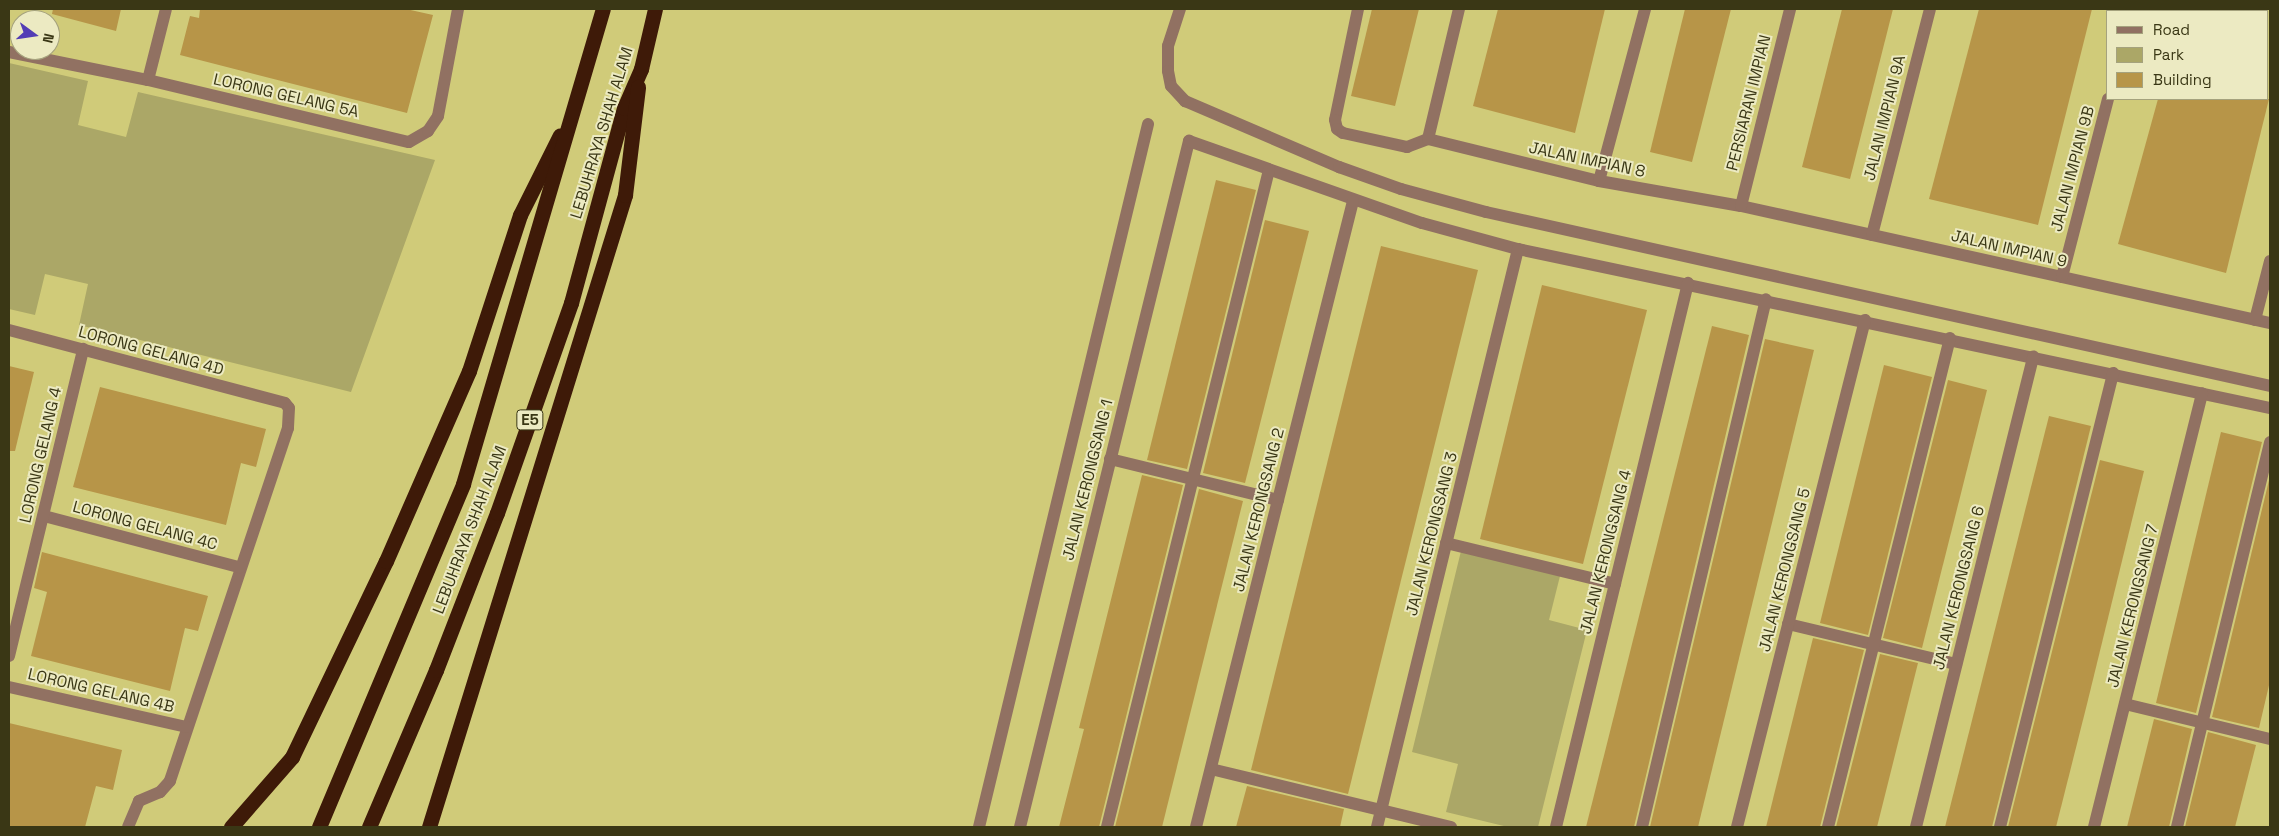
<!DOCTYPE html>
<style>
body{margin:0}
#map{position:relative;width:2279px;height:836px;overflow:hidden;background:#d0cb79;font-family:"Space Grotesk",sans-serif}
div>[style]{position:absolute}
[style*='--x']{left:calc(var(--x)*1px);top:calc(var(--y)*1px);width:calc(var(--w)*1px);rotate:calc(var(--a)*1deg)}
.green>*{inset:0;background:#aba767}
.building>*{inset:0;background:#b79548}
.minor>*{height:12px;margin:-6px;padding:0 6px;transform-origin:6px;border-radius:6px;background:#917162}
.highway>*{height:15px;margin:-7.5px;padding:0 7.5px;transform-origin:7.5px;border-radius:7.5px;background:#3e1a08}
span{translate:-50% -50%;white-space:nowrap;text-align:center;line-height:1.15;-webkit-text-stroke:4px #eceac2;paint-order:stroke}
.shield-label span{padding:1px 4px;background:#eceac2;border:1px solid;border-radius:4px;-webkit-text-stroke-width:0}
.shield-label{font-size:15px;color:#3a3715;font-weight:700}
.street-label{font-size:16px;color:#3a3715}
.frame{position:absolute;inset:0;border:10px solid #3a3715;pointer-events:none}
.legend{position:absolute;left:2106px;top:10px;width:162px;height:90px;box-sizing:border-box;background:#eceac2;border:1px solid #a5a27d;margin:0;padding:6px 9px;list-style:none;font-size:15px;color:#3a3715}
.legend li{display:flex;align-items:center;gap:10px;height:25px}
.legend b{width:25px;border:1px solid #a5a27d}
.north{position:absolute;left:10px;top:10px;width:50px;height:50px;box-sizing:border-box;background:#eceac2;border:1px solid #a5a27d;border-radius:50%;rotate:104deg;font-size:14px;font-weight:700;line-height:20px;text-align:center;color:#3a3715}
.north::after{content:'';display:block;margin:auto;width:18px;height:22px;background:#533db5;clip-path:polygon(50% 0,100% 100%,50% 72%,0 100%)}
</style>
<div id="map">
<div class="green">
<i style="clip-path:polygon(9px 63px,88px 81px,78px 125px,126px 137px,138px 92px,435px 160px,351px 392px,79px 325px,88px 284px,45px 274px,35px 315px,9px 309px)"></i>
<i style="clip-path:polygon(1461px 551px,1560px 576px,1549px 620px,1587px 630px,1538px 827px,1508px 827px,1446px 812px,1458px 764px,1412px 752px)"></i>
</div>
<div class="building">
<i style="clip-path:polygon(53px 9px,121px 9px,116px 31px,52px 14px)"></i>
<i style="clip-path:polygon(200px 9px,406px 9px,433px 15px,407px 113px,180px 55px,190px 16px,199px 18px)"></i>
<i style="clip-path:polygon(1372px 9px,1419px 9px,1395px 106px,1351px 96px)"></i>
<i style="clip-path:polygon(1498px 9px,1605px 9px,1575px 133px,1473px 106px)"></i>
<i style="clip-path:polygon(1685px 9px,1731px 9px,1692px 162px,1650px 152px)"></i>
<i style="clip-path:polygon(1842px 9px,1893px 9px,1850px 179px,1802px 167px)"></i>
<i style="clip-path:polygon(1979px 9px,2092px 9px,2038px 225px,1929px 199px)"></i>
<i style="clip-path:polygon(2158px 99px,2269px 99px,2226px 273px,2118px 244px)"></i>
<i style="clip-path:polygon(1216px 180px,1256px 190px,1187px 469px,1147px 460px)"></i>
<i style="clip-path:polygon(1265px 220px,1309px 231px,1245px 483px,1203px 473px)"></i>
<i style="clip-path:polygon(1381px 246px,1478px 270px,1348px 794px,1251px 770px)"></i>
<i style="clip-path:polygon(1542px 285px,1647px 310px,1583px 564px,1480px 539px)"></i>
<i style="clip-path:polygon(1712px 326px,1749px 335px,1634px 827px,1586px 827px)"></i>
<i style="clip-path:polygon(1765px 339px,1814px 350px,1698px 827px,1650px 827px)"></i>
<i style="clip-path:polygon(1884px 365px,1932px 377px,1868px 635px,1820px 623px)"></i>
<i style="clip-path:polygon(9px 366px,34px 372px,15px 451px,9px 451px)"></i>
<i style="clip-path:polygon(1948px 380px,1987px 390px,1922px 648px,1883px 638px)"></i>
<i style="clip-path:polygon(100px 387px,266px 429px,256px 467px,241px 463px,226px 525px,73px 487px)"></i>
<i style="clip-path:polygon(2049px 416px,2091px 426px,1992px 827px,1945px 827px)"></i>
<i style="clip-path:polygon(2221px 432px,2262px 442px,2196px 713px,2156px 703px)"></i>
<i style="clip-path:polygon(2100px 460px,2144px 471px,2087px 704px,2056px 827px,2008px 827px)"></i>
<i style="clip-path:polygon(1142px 475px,1183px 485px,1099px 827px,1059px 827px,1084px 729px,1079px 728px)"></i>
<i style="clip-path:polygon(2270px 476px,2270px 681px,2259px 728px,2212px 717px)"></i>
<i style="clip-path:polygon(1199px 489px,1243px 501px,1162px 827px,1115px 827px)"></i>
<i style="clip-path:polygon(42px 552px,208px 596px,198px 631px,185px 628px,170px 691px,31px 656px,47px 592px,34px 588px)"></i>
<i style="clip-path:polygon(1813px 638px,1864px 650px,1820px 827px,1766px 827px)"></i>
<i style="clip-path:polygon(1880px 654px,1918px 663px,1877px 827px,1836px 827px)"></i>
<i style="clip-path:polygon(2154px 719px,2192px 729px,2169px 827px,2127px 827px)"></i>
<i style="clip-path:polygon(9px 723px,122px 750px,113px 790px,96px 786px,85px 827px,9px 827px)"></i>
<i style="clip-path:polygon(2208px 732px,2256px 745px,2235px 827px,2185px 827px)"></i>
<i style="clip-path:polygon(1247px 786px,1344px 809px,1340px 827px,1236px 827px)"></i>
</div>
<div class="minor">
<i style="--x:1180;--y:9;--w:39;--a:108"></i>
<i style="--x:1168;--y:46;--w:25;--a:90"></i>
<i style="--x:1168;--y:71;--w:15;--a:79"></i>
<i style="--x:1171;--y:86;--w:21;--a:47"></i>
<i style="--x:1185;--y:101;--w:168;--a:23.2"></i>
<i style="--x:1339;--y:167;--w:66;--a:19.5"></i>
<i style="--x:1401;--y:189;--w:88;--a:15.1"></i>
<i style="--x:1486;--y:212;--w:803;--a:12.51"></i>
<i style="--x:1358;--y:9;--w:113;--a:101.7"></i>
<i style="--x:1335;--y:120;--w:9;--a:77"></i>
<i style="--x:1337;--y:129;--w:7;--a:34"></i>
<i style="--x:1343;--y:133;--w:66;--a:12.3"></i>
<i style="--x:1407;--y:147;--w:22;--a:-21"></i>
<i style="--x:2131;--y:11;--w:2;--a:-63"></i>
<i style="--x:9;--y:52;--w:142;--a:11.4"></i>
<i style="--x:148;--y:80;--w:268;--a:13.4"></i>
<i style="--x:409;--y:142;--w:22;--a:-30"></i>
<i style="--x:428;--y:131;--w:18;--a:-56"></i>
<i style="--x:438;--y:116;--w:109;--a:-79.4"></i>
<i style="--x:148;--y:80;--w:73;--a:-75.8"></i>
<i style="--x:1428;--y:139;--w:176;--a:13.8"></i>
<i style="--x:1599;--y:181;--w:144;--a:10"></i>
<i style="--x:1741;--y:206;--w:542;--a:12.47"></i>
<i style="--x:1428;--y:139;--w:134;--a:-76.6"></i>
<i style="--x:1599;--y:181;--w:178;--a:-75"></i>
<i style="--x:1741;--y:206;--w:203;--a:-76"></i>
<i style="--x:1872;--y:235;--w:233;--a:-75.6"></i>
<i style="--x:2062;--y:277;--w:184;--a:-75.5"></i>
<i style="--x:2255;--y:320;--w:61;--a:-75.7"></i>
<i style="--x:9;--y:330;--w:285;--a:14.8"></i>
<i style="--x:285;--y:403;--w:6;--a:51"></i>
<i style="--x:289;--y:408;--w:20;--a:93"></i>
<i style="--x:288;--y:428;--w:372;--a:108.5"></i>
<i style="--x:170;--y:781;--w:15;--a:132"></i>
<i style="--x:160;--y:792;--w:23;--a:157"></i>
<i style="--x:139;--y:801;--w:28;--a:113"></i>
<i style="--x:1110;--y:459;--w:173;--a:13.7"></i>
<i style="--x:44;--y:516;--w:202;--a:14.7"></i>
<i style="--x:1446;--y:543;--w:174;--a:13.6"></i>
<i style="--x:1788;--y:624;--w:173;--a:13.4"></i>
<i style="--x:9;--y:656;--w:316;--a:-76.4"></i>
<i style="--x:9;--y:687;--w:182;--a:12.7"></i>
<i style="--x:2125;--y:704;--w:149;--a:13.6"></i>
<i style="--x:1211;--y:769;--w:247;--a:13.6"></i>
<i style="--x:979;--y:827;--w:723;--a:-76.48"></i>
<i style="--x:1020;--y:827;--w:707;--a:-76.16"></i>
<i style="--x:1189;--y:141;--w:247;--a:19.4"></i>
<i style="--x:1422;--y:223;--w:99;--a:15.2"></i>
<i style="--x:1518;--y:249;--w:769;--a:11.94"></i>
<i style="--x:1107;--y:827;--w:677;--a:-76.15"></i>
<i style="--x:1196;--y:827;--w:645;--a:-75.92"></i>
<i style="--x:1377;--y:827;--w:595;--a:-76.29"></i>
<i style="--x:1556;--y:827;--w:560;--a:-76.36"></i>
<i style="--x:1642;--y:827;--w:542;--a:-76.78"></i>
<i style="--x:1737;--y:827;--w:523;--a:-75.83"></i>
<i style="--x:1828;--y:827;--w:504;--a:-75.99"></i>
<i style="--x:1916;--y:827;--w:485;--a:-76"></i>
<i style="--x:2000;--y:827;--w:468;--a:-76"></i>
<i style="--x:2094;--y:827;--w:447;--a:-76"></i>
<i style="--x:2177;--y:827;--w:396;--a:-76.4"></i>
</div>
<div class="highway">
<i style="--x:231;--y:827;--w:93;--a:-48.9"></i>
<i style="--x:292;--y:757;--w:217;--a:-64.4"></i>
<i style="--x:386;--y:561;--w:207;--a:-66.4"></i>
<i style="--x:469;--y:371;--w:164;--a:-71.9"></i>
<i style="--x:520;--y:215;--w:89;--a:-63.4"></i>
<i style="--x:319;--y:827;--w:372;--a:-67.2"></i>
<i style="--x:463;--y:484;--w:495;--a:-73.6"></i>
<i style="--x:369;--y:827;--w:171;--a:-66.9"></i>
<i style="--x:436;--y:670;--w:168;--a:-68.8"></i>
<i style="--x:497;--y:513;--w:223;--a:-70.6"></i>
<i style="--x:571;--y:303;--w:202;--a:-74.8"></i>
<i style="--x:624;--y:108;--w:43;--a:-66.4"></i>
<i style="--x:641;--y:69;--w:62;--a:-76.9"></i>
<i style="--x:429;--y:827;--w:662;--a:-72.77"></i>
<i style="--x:625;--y:195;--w:109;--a:-83.1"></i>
</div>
<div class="shield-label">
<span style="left:530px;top:420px">E5</span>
</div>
<div class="street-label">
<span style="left:286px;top:96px;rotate:13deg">LORONG GELANG 5A</span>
<span style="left:1749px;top:103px;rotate:-76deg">PERSIARAN IMPIAN</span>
<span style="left:1885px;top:118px;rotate:-76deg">JALAN IMPIAN 9A</span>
<span style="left:602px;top:133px;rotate:-73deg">LEBUHRAYA SHAH ALAM</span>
<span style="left:1587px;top:160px;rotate:12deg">JALAN IMPIAN 8</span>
<span style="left:2073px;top:169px;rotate:-75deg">JALAN IMPIAN 9B</span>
<span style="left:2009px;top:249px;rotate:13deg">JALAN IMPIAN 9</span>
<span style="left:151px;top:351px;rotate:15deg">LORONG GELANG 4D</span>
<span style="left:41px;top:455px;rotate:-77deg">LORONG GELANG 4</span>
<span style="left:1088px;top:480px;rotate:-76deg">JALAN KERONGSANG 1</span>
<span style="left:1259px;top:510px;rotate:-76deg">JALAN KERONGSANG 2</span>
<span style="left:145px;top:526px;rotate:15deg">LORONG GELANG 4C</span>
<span style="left:470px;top:530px;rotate:-69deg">LEBUHRAYA SHAH ALAM</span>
<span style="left:1432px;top:534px;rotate:-76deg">JALAN KERONGSANG 3</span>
<span style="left:1606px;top:552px;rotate:-76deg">JALAN KERONGSANG 4</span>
<span style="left:1785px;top:570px;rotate:-76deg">JALAN KERONGSANG 5</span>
<span style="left:1959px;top:588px;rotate:-76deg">JALAN KERONGSANG 6</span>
<span style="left:2133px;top:606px;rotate:-76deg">JALAN KERONGSANG 7</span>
<span style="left:101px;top:691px;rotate:13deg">LORONG GELANG 4B</span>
</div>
<div class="frame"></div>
<ul class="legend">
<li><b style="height:6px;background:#917162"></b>Road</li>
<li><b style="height:14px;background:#aba767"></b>Park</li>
<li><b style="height:14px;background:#b79548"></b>Building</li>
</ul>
<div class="north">N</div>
</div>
